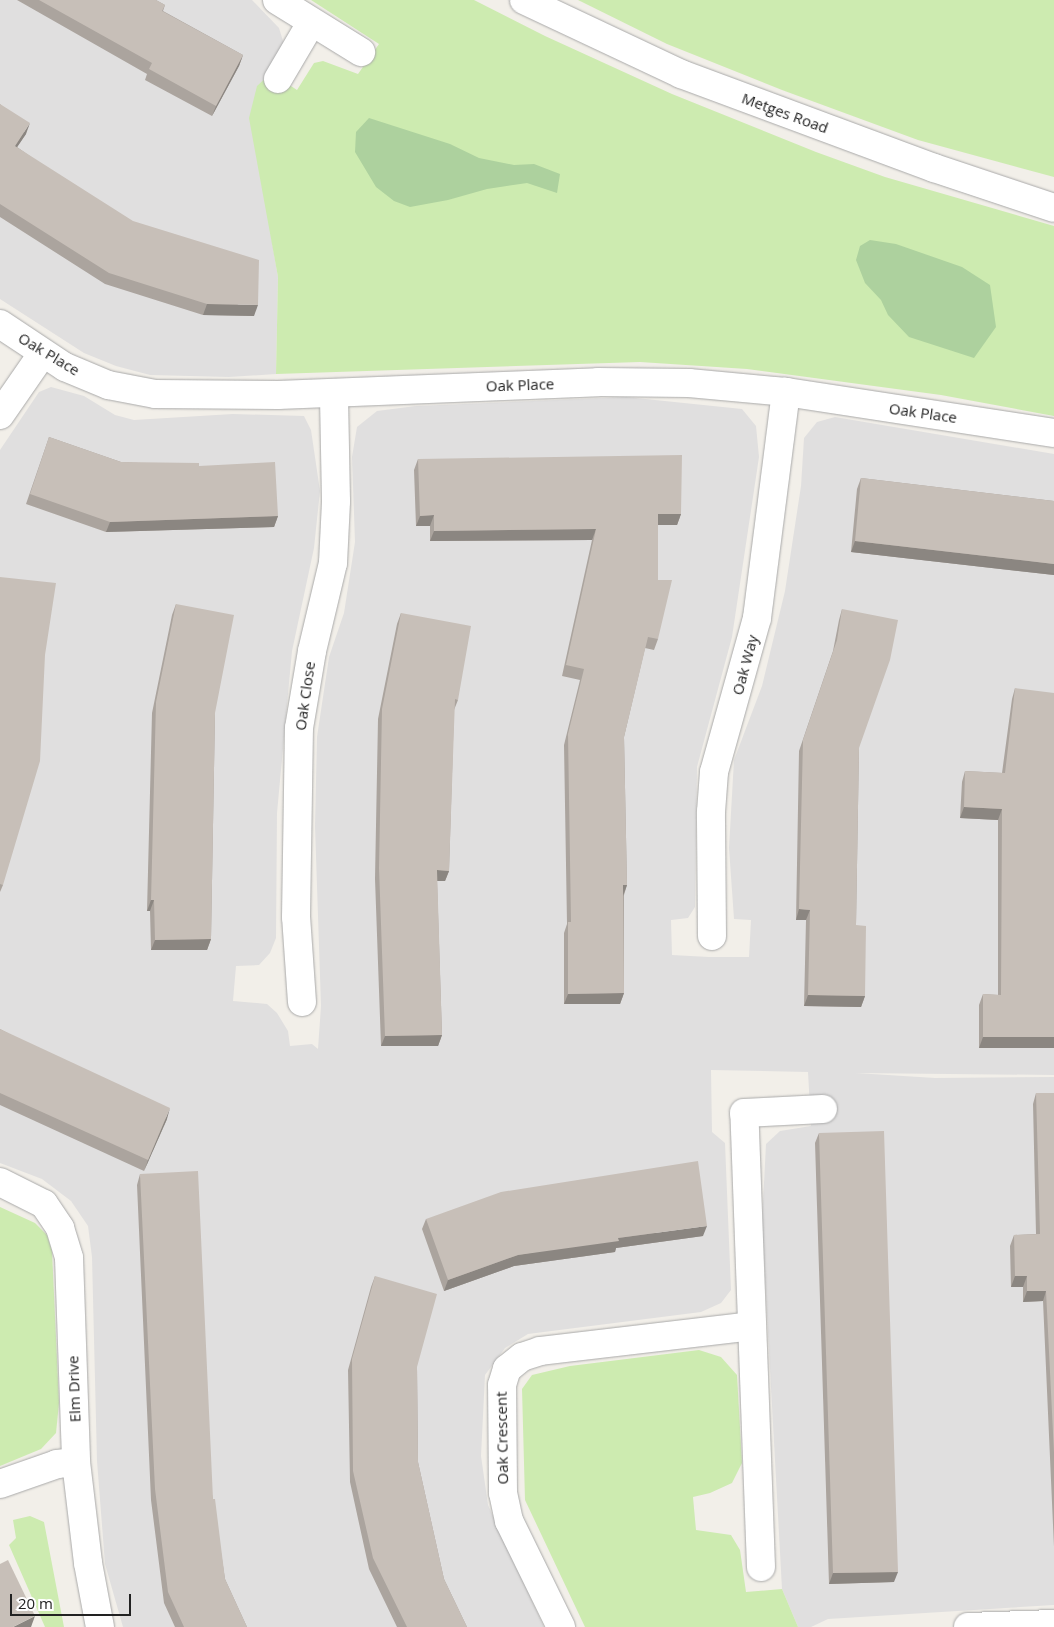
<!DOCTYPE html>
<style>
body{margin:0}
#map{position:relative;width:1054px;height:1627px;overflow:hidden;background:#f2efe9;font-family:"Open Sans",sans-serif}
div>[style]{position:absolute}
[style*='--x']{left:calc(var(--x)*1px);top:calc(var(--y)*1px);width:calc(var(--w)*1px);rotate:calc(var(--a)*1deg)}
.residential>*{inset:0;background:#e0dfdf}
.grass>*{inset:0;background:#cdebb0}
.forest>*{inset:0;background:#add19e}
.roads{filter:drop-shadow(0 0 1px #a9a9a9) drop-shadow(0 0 1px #a9a9a9)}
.minor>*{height:28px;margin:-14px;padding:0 14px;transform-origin:14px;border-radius:14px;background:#fff}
.wall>*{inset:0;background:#aba49e}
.shaded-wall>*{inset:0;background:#8b8681}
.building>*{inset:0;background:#c7bfb8}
span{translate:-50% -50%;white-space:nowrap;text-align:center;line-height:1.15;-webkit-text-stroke:4px #fff;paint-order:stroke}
.street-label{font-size:15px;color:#222}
.scale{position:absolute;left:10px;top:1594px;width:121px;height:22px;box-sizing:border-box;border:2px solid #222;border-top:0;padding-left:6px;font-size:15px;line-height:18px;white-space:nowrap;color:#222;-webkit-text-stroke:4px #fff;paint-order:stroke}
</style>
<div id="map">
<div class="residential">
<i style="clip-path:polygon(0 0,252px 0,279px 28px,284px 44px,269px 224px,278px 277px,276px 374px,229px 377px,150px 375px,116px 366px,84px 353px,0 299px)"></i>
<i style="clip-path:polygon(51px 387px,84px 396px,115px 415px,134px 420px,233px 414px,304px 416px,311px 430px,320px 491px,314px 548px,292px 651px,277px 813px,276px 938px,270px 953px,259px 965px,236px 966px,233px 1001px,267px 1004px,277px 1013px,288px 1031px,290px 1046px,312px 1044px,318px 1049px,321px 1006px,315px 826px,317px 737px,329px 657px,344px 613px,355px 542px,352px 457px,357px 427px,377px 411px,416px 406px,626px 397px,742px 409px,756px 426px,759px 457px,732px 637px,697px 767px,695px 907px,688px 918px,671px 920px,672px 955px,709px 957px,749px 957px,751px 920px,734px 919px,729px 848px,734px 760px,762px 686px,785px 591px,801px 486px,804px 438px,817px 422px,835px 417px,1054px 454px,1054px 1075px,856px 1073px,935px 1078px,1054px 1077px,1054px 1605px,828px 1619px,811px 1627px,798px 1627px,782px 1589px,762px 1222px,766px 1144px,780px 1131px,811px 1126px,808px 1072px,711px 1070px,712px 1132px,725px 1143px,731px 1290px,721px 1303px,701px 1312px,528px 1334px,505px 1348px,485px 1375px,481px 1456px,488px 1505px,544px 1627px,123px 1627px,105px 1564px,97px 1461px,92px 1257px,88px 1226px,71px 1201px,42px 1179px,0 1163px,0 450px,39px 392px)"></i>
</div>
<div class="grass">
<i style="clip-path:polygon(311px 0,474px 0,545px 36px,672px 94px,816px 152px,885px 177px,1054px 226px,1054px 416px,941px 395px,747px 369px,640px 362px,276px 374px,278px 277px,249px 118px,257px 86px,271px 73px,297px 90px,314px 63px,323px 61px,358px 74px,379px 44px)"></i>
<i style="clip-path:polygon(578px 0,1054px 0,1054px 177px,918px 140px,782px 90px,667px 44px)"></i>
<i style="clip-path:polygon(0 1207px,35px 1223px,47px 1235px,52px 1251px,59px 1403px,56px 1433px,41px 1449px,0 1466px)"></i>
<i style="clip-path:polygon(699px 1350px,721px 1357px,737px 1375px,742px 1463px,732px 1483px,710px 1493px,693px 1497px,696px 1530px,731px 1535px,740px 1550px,746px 1592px,782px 1589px,798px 1627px,585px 1627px,525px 1500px,522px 1389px,532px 1375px,570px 1366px)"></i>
<i style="clip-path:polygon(30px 1516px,44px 1522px,64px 1627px,45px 1627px,9px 1545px,16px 1538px,13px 1520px)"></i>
</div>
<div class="forest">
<i style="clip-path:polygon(369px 118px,450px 144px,479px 158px,514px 165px,534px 164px,560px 174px,557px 193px,527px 183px,487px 189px,448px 200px,410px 207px,394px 201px,376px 187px,355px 152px,356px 132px)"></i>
<i style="clip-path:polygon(870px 240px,896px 244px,962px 267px,990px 285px,996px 327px,974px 358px,909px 337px,888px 315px,881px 300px,865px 283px,856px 260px,860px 246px)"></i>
</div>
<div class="roads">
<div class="minor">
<i style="--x:277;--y:0;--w:99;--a:31.8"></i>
<i style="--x:524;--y:0;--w:174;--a:25.2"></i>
<i style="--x:681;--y:74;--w:270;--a:20.4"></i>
<i style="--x:934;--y:168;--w:126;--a:18.4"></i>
<i style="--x:278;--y:79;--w:65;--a:-59.5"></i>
<i style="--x:0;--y:324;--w:78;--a:33.5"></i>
<i style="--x:65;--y:367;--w:47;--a:22.7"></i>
<i style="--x:108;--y:385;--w:48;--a:10.8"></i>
<i style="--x:155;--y:394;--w:123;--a:0.5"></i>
<i style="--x:278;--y:395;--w:320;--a:-2.3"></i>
<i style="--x:598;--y:382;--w:91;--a:0.6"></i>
<i style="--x:689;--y:383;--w:97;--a:5.3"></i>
<i style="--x:786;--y:392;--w:271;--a:8.7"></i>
<i style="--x:0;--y:415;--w:75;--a:-55.3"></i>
<i style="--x:712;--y:936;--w:124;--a:-90.5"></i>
<i style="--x:711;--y:812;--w:40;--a:-85.7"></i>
<i style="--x:714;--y:772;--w:160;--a:-74.4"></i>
<i style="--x:757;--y:618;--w:228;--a:-82.7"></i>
<i style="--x:302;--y:1002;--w:85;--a:-94"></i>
<i style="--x:296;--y:917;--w:189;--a:-89.1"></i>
<i style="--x:299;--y:728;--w:78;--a:-80.4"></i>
<i style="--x:312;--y:651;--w:90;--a:-76.6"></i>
<i style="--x:333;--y:563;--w:62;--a:-87.2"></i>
<i style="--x:336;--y:501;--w:108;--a:-91.1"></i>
<i style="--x:0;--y:1182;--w:49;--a:26.6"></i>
<i style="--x:44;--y:1204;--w:29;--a:56"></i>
<i style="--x:60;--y:1228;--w:31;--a:73"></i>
<i style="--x:69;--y:1258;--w:204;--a:88"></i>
<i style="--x:76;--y:1462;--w:102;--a:83.2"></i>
<i style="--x:88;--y:1563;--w:65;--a:79.4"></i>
<i style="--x:0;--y:1484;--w:60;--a:-19.3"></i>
<i style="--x:57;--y:1464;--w:19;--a:-6"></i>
<i style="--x:761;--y:1567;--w:454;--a:-92.1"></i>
<i style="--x:744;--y:1113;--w:79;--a:-2.9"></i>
<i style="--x:561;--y:1627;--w:118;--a:-116.1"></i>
<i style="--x:509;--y:1521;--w:29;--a:-102"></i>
<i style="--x:503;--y:1493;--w:108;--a:-90.5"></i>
<i style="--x:502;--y:1385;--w:17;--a:-73"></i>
<i style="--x:507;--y:1369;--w:19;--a:-39"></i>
<i style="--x:522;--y:1357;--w:19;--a:-18"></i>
<i style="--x:540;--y:1351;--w:213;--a:-6.7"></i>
<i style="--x:968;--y:1627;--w:86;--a:-2"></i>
</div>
</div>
<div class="wall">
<i style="clip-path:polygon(17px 0,156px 0,165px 5px,163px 11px,243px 55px,239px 66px,212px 116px,145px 80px,147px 74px)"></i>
<i style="clip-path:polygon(0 104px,26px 134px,17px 147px,254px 316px,203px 315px,105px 284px,0 217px)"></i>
<i style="clip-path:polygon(49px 437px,121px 462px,199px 466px,278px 516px,274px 527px,106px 532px,26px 504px)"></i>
<i style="clip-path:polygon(418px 459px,681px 514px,677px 525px,658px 525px,658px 639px,654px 650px,645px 648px,624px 737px,627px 885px,624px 895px,624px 993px,620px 1004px,564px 1004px,564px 933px,567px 924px,564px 745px,580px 680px,562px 676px,592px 540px,430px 541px,430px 526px,416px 526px,414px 470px)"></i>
<i style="clip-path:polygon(861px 478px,1054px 501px,1054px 575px,851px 552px,857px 489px)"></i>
<i style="clip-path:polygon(0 577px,3px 885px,0 892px)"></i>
<i style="clip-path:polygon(176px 604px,215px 713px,211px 939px,207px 950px,151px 950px,150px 911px,147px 911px,152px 713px,172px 615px)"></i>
<i style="clip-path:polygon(842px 609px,859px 748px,856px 925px,865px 996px,861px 1007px,804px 1006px,806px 920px,796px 920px,799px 751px,833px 651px,839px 620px)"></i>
<i style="clip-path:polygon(401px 613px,458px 700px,454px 710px,449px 871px,445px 881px,437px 881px,442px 1035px,438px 1046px,381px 1046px,375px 879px,378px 719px,397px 624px)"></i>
<i style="clip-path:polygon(1015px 688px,1054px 1048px,979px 1048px,979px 1005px,983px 994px,998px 995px,998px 820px,960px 818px,962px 782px,965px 771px,1002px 773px,1012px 699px)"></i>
<i style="clip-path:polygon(0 1029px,167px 1119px,144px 1171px,0 1105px)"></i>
<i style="clip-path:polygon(1036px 1093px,1054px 1093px,1054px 1547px,1043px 1301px,1023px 1302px,1023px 1287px,1011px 1287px,1010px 1246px,1014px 1235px,1036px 1234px,1033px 1104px)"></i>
<i style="clip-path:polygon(819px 1133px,894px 1582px,829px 1584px,815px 1143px)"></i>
<i style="clip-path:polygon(140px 1174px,213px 1499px,225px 1579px,247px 1627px,175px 1627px,164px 1603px,151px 1500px,137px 1185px)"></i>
<i style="clip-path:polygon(426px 1219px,703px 1236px,616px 1248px,615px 1252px,514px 1266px,444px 1291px,422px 1229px)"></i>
<i style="clip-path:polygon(375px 1276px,417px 1367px,418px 1462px,444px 1579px,467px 1627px,397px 1627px,369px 1569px,350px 1482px,348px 1370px,371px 1287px)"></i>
</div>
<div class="shaded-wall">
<i style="clip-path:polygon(243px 55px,239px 66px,212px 116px,216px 106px)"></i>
<i style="clip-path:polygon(30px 123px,26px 134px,11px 156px,15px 146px)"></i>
<i style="clip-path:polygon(207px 304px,258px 305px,254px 316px,203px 315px)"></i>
<i style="clip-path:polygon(658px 514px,681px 514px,677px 525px,654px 525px)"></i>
<i style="clip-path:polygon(434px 515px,430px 526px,416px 526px,420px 516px)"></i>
<i style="clip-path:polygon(278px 516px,274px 527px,106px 532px,110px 522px)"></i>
<i style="clip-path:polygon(596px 529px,592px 540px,430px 541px,434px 531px)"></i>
<i style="clip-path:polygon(855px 541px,1054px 564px,1054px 575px,851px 552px)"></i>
<i style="clip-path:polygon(964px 807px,1002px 809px,998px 820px,960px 818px)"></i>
<i style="clip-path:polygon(437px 870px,449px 871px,445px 881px,433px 881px)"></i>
<i style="clip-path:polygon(623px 885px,627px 885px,623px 896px)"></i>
<i style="clip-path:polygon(151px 900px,154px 900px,150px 911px,147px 911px)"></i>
<i style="clip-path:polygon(799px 909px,810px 910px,806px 920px,796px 920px)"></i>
<i style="clip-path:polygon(211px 939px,207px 950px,151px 950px,155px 940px)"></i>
<i style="clip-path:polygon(624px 993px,620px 1004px,564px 1004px,568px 994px)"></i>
<i style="clip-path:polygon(808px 995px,865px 996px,861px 1007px,804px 1006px)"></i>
<i style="clip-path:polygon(442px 1035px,438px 1046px,381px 1046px,385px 1036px)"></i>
<i style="clip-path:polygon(983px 1037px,1054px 1037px,1054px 1048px,979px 1048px)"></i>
<i style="clip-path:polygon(170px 1108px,167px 1119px,144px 1171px,148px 1160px)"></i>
<i style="clip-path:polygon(707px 1226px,703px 1236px,616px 1248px,615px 1252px,514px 1266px,444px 1291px,448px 1280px,518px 1255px,618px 1238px)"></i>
<i style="clip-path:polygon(1015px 1276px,1027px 1276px,1023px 1287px,1011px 1287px)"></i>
<i style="clip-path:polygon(1027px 1291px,1046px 1291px,1043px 1301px,1023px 1302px)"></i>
<i style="clip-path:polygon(898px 1572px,894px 1582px,829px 1584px,833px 1573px)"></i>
<i style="clip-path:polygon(35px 1616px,31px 1627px,13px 1627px)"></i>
</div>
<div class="building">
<i style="clip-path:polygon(39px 0,156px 0,165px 5px,162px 11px,243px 55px,216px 106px,149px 69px,152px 63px)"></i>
<i style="clip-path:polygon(0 104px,30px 123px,15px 146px,133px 221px,259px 260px,258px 305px,207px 304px,109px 273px,0 204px)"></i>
<i style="clip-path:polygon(49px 437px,121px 462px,199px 463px,199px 466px,275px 462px,278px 516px,110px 522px,30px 494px)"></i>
<i style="clip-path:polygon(682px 455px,681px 514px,658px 514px,658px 580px,672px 580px,658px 639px,648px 637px,624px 737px,627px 885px,623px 885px,624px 993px,568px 994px,568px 922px,571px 922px,568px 734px,584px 669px,566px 665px,596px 529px,434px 531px,434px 515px,420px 516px,418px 459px)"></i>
<i style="clip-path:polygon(861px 478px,1054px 501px,1054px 564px,855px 541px)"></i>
<i style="clip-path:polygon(0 577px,56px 583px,45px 655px,40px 761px,3px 885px,0 884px)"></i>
<i style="clip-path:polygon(176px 604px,234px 615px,215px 713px,211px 939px,155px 940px,154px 900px,151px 900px,156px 702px)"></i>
<i style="clip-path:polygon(842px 609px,898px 620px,890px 660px,859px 748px,856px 925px,866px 926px,865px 996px,808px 995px,810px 910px,799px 909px,803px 740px,837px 640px)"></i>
<i style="clip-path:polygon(401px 613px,471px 626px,458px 700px,455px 699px,449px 871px,437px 870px,442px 1035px,385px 1036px,379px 868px,382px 709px)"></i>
<i style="clip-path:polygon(1015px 688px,1054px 693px,1054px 1037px,983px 1037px,983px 994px,1001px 995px,1002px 809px,964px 807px,965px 771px,1005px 773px)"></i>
<i style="clip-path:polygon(0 1029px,170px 1108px,148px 1160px,0 1093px)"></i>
<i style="clip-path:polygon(1036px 1093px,1054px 1093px,1054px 1453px,1046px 1291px,1027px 1291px,1027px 1276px,1015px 1276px,1014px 1235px,1040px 1234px)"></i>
<i style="clip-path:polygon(884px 1131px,898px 1572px,833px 1573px,819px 1133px)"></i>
<i style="clip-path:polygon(698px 1161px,707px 1226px,618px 1238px,619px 1241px,518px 1255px,448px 1280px,426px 1219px,501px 1192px)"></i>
<i style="clip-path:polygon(198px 1171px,213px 1499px,215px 1499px,225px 1579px,247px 1627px,184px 1627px,168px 1592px,155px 1489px,140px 1174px)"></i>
<i style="clip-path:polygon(375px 1276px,437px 1294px,417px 1367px,418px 1462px,444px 1579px,467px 1627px,407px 1627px,373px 1558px,353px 1471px,352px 1359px)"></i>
<i style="clip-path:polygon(8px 1560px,35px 1616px,13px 1627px,0 1627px,0 1564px)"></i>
</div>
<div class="street-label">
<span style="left:785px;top:113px;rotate:20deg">Metges Road</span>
<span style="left:49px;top:354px;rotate:31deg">Oak Place</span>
<span style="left:520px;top:385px;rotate:-2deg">Oak Place</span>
<span style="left:923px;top:413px;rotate:8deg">Oak Place</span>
<span style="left:745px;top:665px;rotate:-75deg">Oak Way</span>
<span style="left:305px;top:696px;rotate:-82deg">Oak Close</span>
<span style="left:74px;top:1389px;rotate:-92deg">Elm Drive</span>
<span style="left:502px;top:1438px;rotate:-91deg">Oak Crescent</span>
</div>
<div class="scale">20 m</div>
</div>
